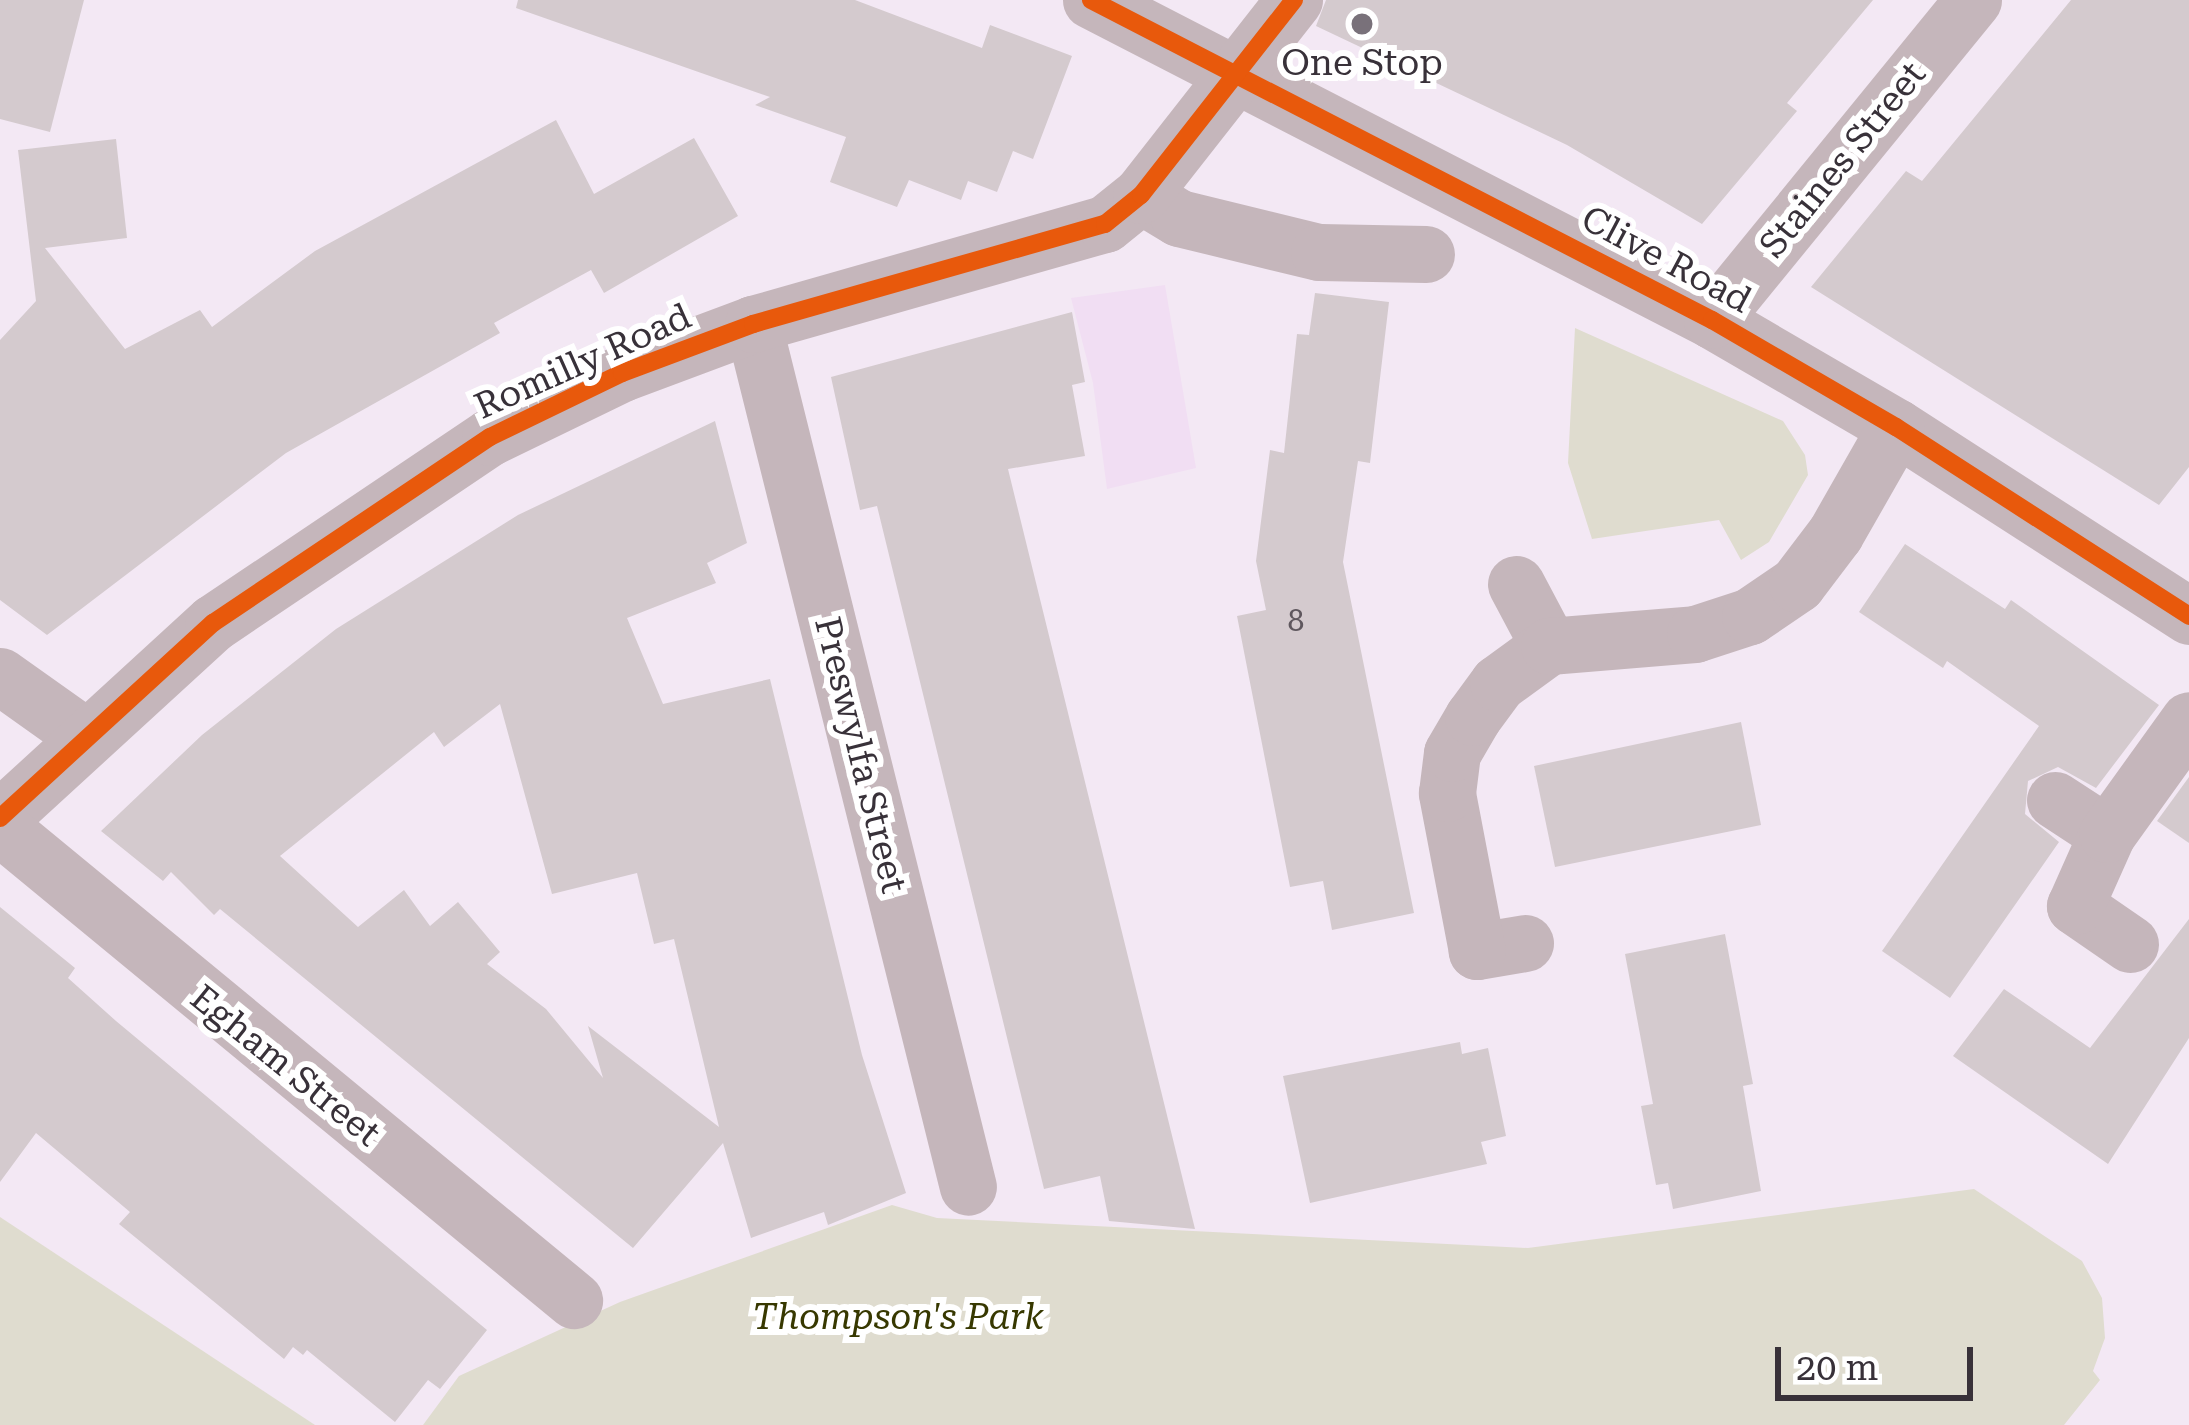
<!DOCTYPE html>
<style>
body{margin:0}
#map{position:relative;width:2189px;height:1425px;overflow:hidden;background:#f3e8f4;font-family:"Roboto Serif",serif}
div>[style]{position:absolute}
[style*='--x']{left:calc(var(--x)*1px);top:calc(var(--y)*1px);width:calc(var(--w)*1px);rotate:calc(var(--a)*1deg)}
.built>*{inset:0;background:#f1def3}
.green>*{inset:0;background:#dfdccf}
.building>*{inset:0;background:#d4cace}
.street>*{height:57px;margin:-28.5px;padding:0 28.5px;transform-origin:28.5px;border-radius:28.5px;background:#c5b6bb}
.cycleway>*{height:18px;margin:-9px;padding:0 9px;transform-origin:9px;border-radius:9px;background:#e8590c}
.dots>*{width:33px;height:33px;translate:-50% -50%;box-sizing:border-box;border:6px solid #fff;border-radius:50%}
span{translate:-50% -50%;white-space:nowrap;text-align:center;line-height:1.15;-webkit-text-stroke:12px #fff;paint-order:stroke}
.number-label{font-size:30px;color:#5f575e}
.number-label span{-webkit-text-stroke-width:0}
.poi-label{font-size:36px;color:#383139}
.street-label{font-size:36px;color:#383139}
.park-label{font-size:36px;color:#373800;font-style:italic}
.scale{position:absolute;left:1775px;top:1347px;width:198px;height:54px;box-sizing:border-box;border:6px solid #383139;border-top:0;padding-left:15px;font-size:36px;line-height:42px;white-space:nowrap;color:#383139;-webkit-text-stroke:9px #fff;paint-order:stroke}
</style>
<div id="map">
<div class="built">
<i style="clip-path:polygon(1165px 285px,1196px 468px,1107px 489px,1093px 383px,1071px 298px)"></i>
</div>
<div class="green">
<i style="clip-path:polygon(1575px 328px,1783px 421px,1805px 455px,1808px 475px,1769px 542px,1741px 560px,1719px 520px,1592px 539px,1568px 463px)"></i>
<i style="clip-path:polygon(1974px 1189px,2082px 1261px,2102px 1298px,2105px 1338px,2093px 1371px,2100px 1380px,2064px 1425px,423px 1425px,459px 1376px,620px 1302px,892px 1205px,937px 1218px,1528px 1248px)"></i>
<i style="clip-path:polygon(0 1217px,315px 1425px,0 1425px)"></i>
</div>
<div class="building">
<i style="clip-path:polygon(0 0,84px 0,50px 132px,0 119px)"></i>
<i style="clip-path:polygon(518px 0,855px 0,982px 48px,990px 25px,1072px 56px,1033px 159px,1013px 151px,997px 192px,968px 181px,961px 200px,909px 180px,897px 207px,830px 182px,846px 137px,755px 105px,770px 97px,516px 8px)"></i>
<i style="clip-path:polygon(1326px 0,1873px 0,1787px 103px,1797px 111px,1702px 224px,1567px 145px,1316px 26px)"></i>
<i style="clip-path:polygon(2071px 0,2189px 0,2189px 467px,2159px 505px,1811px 287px,1906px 171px,1922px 181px)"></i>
<i style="clip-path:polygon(556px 120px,594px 194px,694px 138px,738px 216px,604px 293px,591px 270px,494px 323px,500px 333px,286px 453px,47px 635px,0 600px,0 340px,36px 301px,18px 150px,116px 139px,127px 238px,45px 248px,125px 349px,200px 310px,212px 327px,315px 251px)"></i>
<i style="clip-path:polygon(1315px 293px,1389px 302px,1370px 463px,1358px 461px,1343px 562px,1414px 913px,1332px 930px,1323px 881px,1290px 887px,1237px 616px,1266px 610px,1256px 561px,1270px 450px,1284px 453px,1297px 334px,1309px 335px)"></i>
<i style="clip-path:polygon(1072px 312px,1085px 382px,1072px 385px,1085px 456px,1008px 469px,1195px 1229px,1109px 1221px,1100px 1176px,1044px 1189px,877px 506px,860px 510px,831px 377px)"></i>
<i style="clip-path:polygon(evenodd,715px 421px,747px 543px,707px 563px,716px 583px,627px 618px,663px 704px,770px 679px,862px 1055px,906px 1193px,828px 1225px,824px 1212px,751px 1238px,723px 1143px,633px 1248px,220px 909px,214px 915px,171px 872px,163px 881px,101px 831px,202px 735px,336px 629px,518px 515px,715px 421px,500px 704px,552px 894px,637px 873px,654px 944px,674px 939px,719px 1127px,588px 1026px,603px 1078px,546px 1009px,487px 964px,500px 952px,458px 902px,430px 926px,404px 890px,358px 927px,280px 856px,434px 732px,444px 747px,500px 704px)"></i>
<i style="clip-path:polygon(1905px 544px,2005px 609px,2011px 600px,2159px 705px,2096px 788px,2058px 767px,2028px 781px,2025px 814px,2059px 842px,1950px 998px,1882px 951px,2039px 726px,1947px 661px,1943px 668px,1859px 612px)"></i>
<i style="clip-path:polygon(1741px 722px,1761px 825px,1555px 867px,1534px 766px)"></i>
<i style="clip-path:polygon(2189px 777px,2189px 843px,2157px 821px)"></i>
<i style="clip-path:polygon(0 907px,75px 968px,68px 978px,116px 1021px,487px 1330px,440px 1389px,428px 1380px,395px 1422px,307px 1350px,303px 1355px,293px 1347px,284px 1359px,119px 1224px,130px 1212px,36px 1133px,0 1182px)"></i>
<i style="clip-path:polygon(2189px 919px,2189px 1038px,2108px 1164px,1953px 1056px,2004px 989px,2090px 1048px)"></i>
<i style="clip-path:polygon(1725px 934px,1753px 1084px,1743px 1086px,1761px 1191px,1673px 1209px,1668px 1183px,1656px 1185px,1641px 1106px,1653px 1104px,1625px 954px)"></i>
<i style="clip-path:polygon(1460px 1042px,1462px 1054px,1488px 1048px,1506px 1136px,1481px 1142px,1487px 1164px,1310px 1203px,1283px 1076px)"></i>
</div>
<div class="street">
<i style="--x:1091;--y:0;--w:699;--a:27.26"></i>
<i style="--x:1712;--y:320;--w:213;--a:30.2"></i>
<i style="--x:1896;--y:427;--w:349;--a:32.8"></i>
<i style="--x:1141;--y:195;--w:44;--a:31.2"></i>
<i style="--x:1179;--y:218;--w:144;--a:13.7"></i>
<i style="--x:1319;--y:252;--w:107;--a:1.1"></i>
<i style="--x:1712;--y:320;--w:413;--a:-50.8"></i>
<i style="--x:753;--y:324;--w:889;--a:76.01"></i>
<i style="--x:1516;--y:584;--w:70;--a:62"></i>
<i style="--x:0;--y:676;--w:102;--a:35.4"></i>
<i style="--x:2055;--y:800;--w:62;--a:33.2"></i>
<i style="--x:0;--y:818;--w:289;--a:-42.5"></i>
<i style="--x:213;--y:623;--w:334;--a:-33.9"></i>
<i style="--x:490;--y:437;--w:147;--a:-25.9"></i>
<i style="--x:622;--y:373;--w:140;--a:-20.5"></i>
<i style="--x:753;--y:324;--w:366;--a:-15.9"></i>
<i style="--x:1105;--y:224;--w:46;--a:-38.9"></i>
<i style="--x:1141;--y:195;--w:248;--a:-51.9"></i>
<i style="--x:0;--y:827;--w:744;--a:39.49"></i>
<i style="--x:1525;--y:943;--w:49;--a:170.5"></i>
<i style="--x:1477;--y:951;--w:161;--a:-100.8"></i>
<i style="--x:1447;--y:793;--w:40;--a:-82.9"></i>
<i style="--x:1452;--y:753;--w:42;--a:-59.7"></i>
<i style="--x:1473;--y:717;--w:42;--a:-53.7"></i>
<i style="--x:1498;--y:683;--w:63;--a:-36"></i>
<i style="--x:1549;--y:646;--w:146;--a:-4.7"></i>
<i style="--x:1695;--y:634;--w:58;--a:-18.1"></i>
<i style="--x:1750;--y:616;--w:57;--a:-34.2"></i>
<i style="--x:1797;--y:584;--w:63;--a:-52.8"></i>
<i style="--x:1835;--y:534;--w:123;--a:-60.3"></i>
<i style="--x:2130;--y:944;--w:67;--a:-145.4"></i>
<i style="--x:2075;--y:906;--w:79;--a:-66"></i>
<i style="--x:2107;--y:834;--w:140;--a:-54.3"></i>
</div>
<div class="cycleway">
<i style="--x:1091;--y:0;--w:699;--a:27.26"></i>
<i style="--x:1712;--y:320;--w:213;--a:30.2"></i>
<i style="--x:1896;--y:427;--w:349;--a:32.8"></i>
<i style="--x:0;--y:818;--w:289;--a:-42.5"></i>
<i style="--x:213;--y:623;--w:334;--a:-33.9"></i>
<i style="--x:490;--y:437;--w:147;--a:-25.9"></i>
<i style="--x:622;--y:373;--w:140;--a:-20.5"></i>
<i style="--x:753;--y:324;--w:366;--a:-15.9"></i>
<i style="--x:1105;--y:224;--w:46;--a:-38.9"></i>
<i style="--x:1141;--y:195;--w:248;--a:-51.9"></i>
</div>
<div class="dots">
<i style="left:1362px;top:24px;background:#79717a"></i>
</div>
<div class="number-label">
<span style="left:1296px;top:621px">8</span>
</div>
<div class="poi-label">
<span style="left:1362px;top:64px">One Stop</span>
</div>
<div class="street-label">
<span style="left:1843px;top:160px;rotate:-51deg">Staines Street</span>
<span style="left:1666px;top:260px;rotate:28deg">Clive Road</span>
<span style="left:583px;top:362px;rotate:-24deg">Romilly Road</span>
<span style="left:860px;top:755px;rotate:76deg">Preswylfa Street</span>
<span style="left:285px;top:1066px;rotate:39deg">Egham Street</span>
</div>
<div class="park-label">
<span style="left:898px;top:1318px">Thompson's Park</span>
</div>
<div class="scale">20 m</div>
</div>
